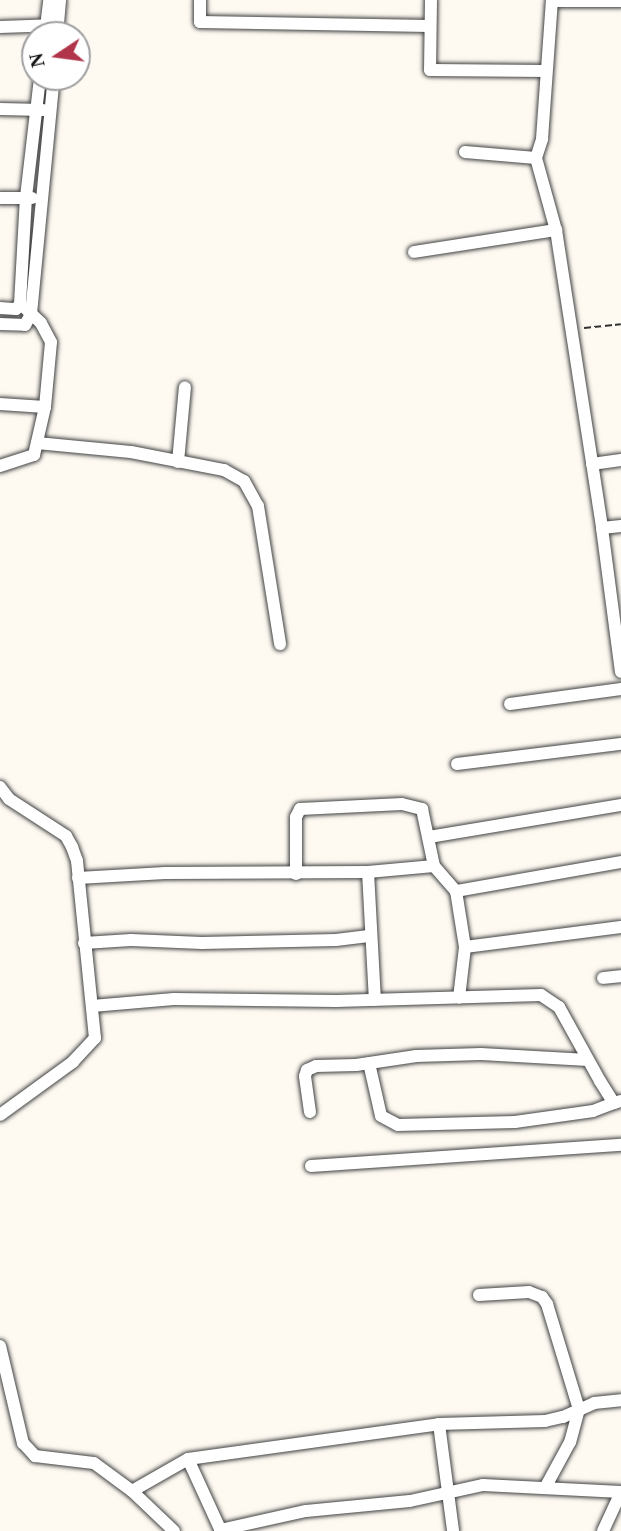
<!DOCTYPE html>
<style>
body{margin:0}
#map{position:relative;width:621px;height:1531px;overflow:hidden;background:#fefaf2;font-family:Georgia,serif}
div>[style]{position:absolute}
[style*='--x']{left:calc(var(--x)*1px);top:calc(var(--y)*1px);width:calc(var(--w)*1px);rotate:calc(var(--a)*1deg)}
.path>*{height:2px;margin-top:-1px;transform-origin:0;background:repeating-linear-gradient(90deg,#313131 0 7px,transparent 0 10.5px)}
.roads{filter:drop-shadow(0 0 2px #424242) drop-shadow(0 0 2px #424242)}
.minor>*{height:12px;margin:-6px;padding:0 6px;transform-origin:6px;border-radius:6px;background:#fff}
span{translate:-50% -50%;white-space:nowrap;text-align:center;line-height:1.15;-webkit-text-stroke:7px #fff;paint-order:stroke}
.north{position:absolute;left:21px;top:21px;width:70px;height:70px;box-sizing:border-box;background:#fff;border:2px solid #9f9f9f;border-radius:50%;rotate:257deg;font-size:19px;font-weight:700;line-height:28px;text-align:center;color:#0f0f0f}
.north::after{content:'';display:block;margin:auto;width:24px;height:32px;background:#b1354a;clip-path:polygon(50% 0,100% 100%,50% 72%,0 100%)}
</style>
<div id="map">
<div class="path">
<i style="--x:584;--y:328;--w:37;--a:-6"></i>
</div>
<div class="roads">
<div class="minor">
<i style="--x:200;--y:0;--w:22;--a:90"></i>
<i style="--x:200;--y:22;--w:229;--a:1"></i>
<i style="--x:431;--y:0;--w:70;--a:90.8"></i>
<i style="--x:430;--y:70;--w:116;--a:0.5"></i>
<i style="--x:0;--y:27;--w:58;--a:-2"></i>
<i style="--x:45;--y:35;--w:35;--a:-83"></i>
<i style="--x:57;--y:35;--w:35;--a:-85"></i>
<i style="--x:0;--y:109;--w:43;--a:1.3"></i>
<i style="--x:465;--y:152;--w:71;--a:4.8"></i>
<i style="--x:536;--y:158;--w:20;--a:-72"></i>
<i style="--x:542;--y:139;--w:138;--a:-85.9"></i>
<i style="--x:552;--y:1;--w:69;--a:0"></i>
<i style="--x:536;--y:158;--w:75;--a:74.5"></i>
<i style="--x:556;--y:230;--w:302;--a:81.2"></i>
<i style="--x:602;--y:528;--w:145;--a:82.5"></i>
<i style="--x:0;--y:198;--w:32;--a:0"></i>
<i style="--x:414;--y:252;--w:144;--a:-8.8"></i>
<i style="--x:0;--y:308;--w:16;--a:4"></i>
<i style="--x:16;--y:309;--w:6;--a:-51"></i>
<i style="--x:20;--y:304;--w:107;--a:-86.8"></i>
<i style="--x:26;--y:197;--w:121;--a:-83.3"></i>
<i style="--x:0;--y:324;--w:25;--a:2"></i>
<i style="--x:25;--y:325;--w:13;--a:-61"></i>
<i style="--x:31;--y:314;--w:238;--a:-84.5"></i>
<i style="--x:0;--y:404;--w:45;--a:3.8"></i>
<i style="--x:37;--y:443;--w:94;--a:5.5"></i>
<i style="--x:131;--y:452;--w:95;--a:11"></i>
<i style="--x:224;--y:470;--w:23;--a:29"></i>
<i style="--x:244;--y:481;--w:29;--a:61"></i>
<i style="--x:258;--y:506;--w:140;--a:80.9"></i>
<i style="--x:178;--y:462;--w:75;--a:-84.7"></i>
<i style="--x:592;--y:464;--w:29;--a:-8"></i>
<i style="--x:0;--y:466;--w:36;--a:-18"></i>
<i style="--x:34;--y:455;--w:49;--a:-77.1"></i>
<i style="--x:45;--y:407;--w:65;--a:-84.7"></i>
<i style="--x:51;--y:342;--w:21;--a:-118"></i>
<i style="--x:41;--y:323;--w:21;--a:-137"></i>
<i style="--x:602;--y:528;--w:19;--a:-6"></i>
<i style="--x:510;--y:704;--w:112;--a:-7.7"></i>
<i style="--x:457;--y:764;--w:165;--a:-7"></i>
<i style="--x:0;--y:787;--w:15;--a:53"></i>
<i style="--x:9;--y:799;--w:68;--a:33"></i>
<i style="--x:66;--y:836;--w:13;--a:61"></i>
<i style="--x:72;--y:847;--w:15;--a:70"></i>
<i style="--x:77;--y:861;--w:178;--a:84.2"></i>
<i style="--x:95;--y:1038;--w:33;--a:133"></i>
<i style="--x:73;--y:1062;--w:90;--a:144"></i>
<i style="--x:429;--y:837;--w:195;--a:-9.5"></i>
<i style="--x:368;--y:872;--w:66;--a:-5.2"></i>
<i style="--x:296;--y:874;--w:57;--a:-90"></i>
<i style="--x:296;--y:817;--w:9;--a:-63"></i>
<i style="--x:300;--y:809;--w:102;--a:-2.8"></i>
<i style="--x:402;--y:804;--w:21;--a:14"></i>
<i style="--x:422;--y:809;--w:58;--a:78.1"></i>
<i style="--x:434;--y:866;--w:33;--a:49"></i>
<i style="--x:456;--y:891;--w:57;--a:80.9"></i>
<i style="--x:465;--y:947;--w:51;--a:96.7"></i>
<i style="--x:78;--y:878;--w:87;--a:-3.3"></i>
<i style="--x:165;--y:873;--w:203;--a:-0.3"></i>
<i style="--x:368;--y:872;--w:128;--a:86.9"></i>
<i style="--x:456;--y:891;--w:168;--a:-10"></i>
<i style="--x:84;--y:943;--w:47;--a:-3.7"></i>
<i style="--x:131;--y:940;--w:71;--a:2.4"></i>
<i style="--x:202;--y:943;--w:134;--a:-1.3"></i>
<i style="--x:336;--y:940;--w:35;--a:-7"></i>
<i style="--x:465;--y:947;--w:157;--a:-7.3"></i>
<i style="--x:603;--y:978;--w:18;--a:-6"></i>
<i style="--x:92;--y:1006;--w:82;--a:-4.9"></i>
<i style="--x:174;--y:999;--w:162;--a:0.7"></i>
<i style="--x:336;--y:1001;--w:205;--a:-1.7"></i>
<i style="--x:541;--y:995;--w:22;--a:34"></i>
<i style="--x:559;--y:1007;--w:85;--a:61"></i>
<i style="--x:600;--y:1081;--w:26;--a:58"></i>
<i style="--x:614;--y:1103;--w:7;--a:-16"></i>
<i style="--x:369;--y:1063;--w:54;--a:77.2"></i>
<i style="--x:381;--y:1116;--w:19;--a:28"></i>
<i style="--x:398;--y:1125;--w:117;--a:-1.5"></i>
<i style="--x:515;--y:1122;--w:79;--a:-8"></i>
<i style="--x:593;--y:1111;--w:22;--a:-21"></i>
<i style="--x:310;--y:1112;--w:36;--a:-98"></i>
<i style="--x:305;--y:1076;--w:6;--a:-72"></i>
<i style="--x:307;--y:1070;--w:10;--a:-24"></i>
<i style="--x:316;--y:1066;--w:40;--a:-1.4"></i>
<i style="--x:356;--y:1065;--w:61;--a:-8.5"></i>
<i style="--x:416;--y:1056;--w:65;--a:-1.8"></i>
<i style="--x:481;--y:1054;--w:107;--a:3.2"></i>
<i style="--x:311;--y:1166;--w:311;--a:-3.9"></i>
<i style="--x:479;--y:1295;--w:50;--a:-3.4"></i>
<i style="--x:529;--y:1292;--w:14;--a:21"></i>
<i style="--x:542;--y:1297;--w:9;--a:54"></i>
<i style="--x:547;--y:1304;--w:110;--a:73.1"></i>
<i style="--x:579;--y:1409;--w:34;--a:105"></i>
<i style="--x:570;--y:1442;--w:52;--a:118.5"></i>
<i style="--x:0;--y:1346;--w:100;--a:76.7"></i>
<i style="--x:23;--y:1443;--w:18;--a:47"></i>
<i style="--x:35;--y:1456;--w:59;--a:6.8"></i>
<i style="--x:94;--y:1463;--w:47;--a:36.4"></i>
<i style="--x:132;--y:1491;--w:58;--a:43.6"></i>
<i style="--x:439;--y:1424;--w:108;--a:82.5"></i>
<i style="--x:132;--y:1491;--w:64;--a:-29.7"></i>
<i style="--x:220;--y:1530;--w:88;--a:-12.5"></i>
<i style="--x:306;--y:1511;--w:104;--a:-5.5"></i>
<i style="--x:410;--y:1501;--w:75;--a:-12.4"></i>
<i style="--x:483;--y:1485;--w:138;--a:2.9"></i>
<i style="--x:221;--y:1531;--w:79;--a:-114.6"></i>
<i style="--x:188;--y:1459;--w:253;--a:-7.9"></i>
<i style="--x:439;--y:1424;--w:106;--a:-1.6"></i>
<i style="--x:545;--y:1421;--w:18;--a:-13"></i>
<i style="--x:563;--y:1417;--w:34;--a:-24"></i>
<i style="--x:594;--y:1403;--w:27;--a:-6"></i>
<i style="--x:603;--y:1531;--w:43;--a:-65.2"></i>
</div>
</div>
<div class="north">N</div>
</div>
